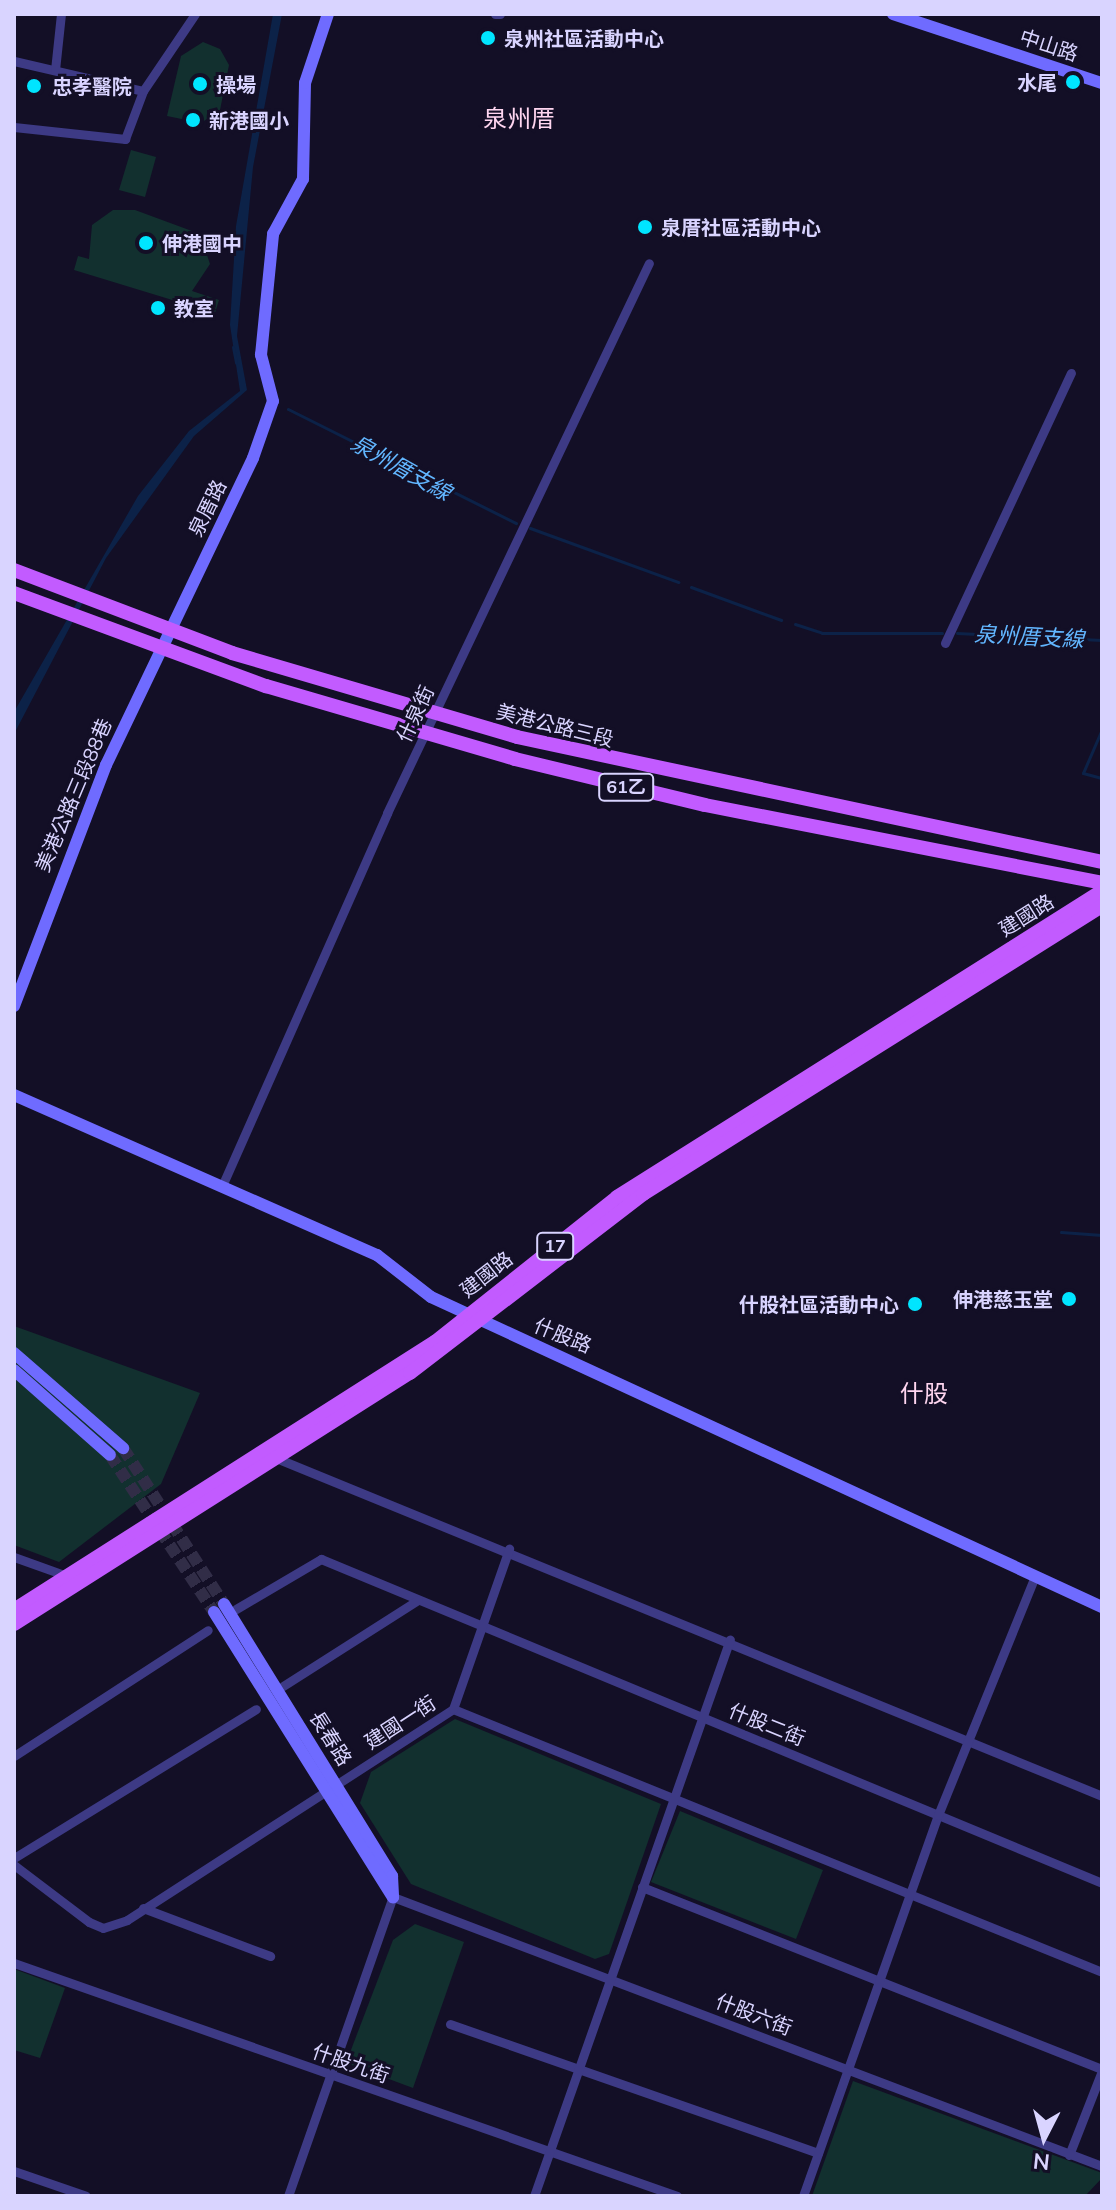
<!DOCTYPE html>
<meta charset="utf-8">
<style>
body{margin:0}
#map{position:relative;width:1116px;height:2210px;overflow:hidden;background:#130f26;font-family:Mulish,"Noto Sans TC",sans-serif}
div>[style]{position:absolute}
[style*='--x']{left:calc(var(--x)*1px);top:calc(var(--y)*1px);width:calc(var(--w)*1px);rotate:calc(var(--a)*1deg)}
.green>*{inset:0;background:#12302f}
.water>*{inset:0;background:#0c2248}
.stream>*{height:3px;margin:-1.5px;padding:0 1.5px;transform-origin:1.5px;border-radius:1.5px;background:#0c2248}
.secondary-tunnel>*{height:12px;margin-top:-6px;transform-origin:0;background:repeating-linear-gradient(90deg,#312d47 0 12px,transparent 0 18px)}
.street>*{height:9px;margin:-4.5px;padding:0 4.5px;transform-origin:4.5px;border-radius:4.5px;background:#3d3a85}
.secondary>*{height:12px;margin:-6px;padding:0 6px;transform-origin:6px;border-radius:6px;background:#6f6bff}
.primary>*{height:14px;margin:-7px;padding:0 7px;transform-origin:7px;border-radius:7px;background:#c25bff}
.dots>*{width:22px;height:22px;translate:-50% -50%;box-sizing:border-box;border:4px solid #130f26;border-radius:50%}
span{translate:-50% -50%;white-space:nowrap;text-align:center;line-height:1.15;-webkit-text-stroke:6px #130f26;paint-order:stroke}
.shield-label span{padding:2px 6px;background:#130f26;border:2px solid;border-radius:6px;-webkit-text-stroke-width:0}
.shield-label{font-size:18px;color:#d9d4ff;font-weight:700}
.poi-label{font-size:20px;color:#d9d4ff;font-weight:700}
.left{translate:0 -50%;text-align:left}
.right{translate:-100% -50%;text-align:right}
.street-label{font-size:20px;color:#d9d4ff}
.water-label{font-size:22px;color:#62b6ff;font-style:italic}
.quarter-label{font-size:24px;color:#ffd6f0}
.frame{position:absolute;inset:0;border:16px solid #d9d4ff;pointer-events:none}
.north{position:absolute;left:1004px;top:2098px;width:80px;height:80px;-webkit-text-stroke:6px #130f26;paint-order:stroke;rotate:186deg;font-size:22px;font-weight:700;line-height:32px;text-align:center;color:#d9d4ff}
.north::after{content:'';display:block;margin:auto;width:28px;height:36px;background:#d9d4ff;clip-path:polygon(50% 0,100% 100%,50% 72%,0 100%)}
</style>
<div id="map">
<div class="green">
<i style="clip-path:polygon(203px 42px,220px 49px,229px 65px,220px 110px,201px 123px,167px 116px,181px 56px)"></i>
<i style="clip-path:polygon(131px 150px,156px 157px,145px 197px,119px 190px)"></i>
<i style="clip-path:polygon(113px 210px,135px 210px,200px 234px,210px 264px,192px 291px,219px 300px,215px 313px,74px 270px,78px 256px,89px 259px,92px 225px)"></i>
<i style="clip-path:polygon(14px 1326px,200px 1393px,161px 1484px,59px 1562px,14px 1545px)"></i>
<i style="clip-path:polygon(455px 1719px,661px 1804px,609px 1954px,595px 1959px,411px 1884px,360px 1803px,371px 1772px)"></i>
<i style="clip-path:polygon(680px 1811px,823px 1870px,796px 1939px,651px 1882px)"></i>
<i style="clip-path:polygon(415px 1924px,464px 1942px,413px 2088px,346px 2063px,393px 1940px)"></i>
<i style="clip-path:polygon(14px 1969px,65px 1988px,40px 2058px,14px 2050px)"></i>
<i style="clip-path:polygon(853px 2081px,1102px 2173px,1102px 2178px,1085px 2196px,812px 2196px)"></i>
</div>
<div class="water">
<i style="clip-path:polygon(273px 14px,282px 14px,253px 167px,237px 336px,247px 390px,194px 436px,106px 558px,14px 734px,14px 712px,138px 496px,189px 431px,240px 391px,230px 325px,236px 226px)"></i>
</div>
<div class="stream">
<i style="--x:233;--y:347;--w:16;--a:79"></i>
<i style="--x:288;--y:409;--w:255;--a:26.6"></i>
<i style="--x:530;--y:528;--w:158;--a:20"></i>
<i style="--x:691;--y:587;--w:96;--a:20.1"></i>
<i style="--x:795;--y:624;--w:28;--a:18"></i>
<i style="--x:822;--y:633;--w:120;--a:0"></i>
<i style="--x:957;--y:633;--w:145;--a:2.8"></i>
<i style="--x:1102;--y:729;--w:48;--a:113.4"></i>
<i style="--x:1083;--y:773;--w:20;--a:15"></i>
<i style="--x:1061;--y:1232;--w:41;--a:4.2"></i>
</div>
<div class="secondary-tunnel">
<i style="--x:123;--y:1448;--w:186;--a:57.1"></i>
<i style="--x:110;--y:1455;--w:188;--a:56.5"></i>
</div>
<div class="street">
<i style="--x:495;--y:14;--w:5;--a:0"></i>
<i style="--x:14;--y:61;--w:132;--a:13.1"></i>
<i style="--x:55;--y:70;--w:56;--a:-83.9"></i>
<i style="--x:14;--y:127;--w:112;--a:6.2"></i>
<i style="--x:125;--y:139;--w:51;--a:-69.4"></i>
<i style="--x:143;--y:91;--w:93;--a:-56"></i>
<i style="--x:945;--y:643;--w:298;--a:-65"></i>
<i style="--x:222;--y:1186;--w:408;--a:-66.1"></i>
<i style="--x:387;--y:813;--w:609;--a:-64.53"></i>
<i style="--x:276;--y:1458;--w:892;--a:22.25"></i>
<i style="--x:14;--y:1557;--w:56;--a:19.7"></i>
<i style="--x:236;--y:1609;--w:99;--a:-30.5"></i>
<i style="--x:321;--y:1559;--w:846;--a:22.53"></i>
<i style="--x:283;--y:1686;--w:160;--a:-32.5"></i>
<i style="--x:453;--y:1709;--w:700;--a:22.06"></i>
<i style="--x:14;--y:1756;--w:231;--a:-33"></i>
<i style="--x:14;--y:1858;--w:284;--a:-31.6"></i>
<i style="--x:14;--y:1865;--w:94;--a:37.2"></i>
<i style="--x:89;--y:1922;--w:15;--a:23"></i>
<i style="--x:103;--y:1928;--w:25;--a:-18"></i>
<i style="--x:127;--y:1920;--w:388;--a:-32.9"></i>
<i style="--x:453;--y:1709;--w:170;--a:-70.7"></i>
<i style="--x:642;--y:1887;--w:495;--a:21.6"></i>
<i style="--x:143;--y:1908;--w:136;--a:20.7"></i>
<i style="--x:14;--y:1963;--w:703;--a:19.36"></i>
<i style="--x:450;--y:2024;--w:390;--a:19.3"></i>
<i style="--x:1069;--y:2155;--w:90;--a:-68.6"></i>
<i style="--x:14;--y:2171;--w:76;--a:19.1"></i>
<i style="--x:288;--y:2196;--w:317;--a:-70.7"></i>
<i style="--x:393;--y:1897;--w:758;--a:20.78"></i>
<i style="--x:534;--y:2196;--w:590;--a:-70.61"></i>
<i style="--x:803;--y:2196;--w:404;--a:-70.5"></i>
<i style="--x:938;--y:1815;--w:255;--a:-67.9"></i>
</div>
<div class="secondary">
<i style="--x:893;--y:14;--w:220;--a:18.3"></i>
<i style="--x:14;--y:1006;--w:258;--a:-69.1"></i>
<i style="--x:106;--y:765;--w:340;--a:-64.4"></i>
<i style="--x:253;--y:458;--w:60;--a:-70.7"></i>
<i style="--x:273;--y:401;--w:48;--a:-104.6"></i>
<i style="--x:261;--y:355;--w:122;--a:-84.3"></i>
<i style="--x:273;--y:234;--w:63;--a:-61.4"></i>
<i style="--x:303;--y:179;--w:96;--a:-88.8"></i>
<i style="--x:305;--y:83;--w:73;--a:-71.6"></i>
<i style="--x:14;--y:1095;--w:397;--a:23.8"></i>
<i style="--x:377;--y:1255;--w:68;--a:37.9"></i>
<i style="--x:431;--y:1297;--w:739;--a:24.8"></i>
<i style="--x:14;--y:1353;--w:145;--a:41.1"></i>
<i style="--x:14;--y:1370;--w:128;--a:41.5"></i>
<i style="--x:224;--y:1604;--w:320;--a:58.3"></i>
<i style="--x:392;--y:1876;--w:21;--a:87"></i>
<i style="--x:214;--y:1612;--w:337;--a:57.9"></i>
</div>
<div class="primary">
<i style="--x:14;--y:570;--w:233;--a:20.8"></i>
<i style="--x:232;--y:653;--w:297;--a:16.4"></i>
<i style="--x:517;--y:737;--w:598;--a:12.06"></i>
<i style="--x:14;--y:593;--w:269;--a:20.3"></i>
<i style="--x:266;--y:686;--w:259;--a:16.3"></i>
<i style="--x:515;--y:759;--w:195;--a:13.6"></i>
<i style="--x:705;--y:805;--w:405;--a:11.1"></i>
<i style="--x:14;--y:1610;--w:499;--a:-32.5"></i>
<i style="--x:435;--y:1342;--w:233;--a:-38.5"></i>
<i style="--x:617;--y:1197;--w:573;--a:-32.25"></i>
<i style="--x:14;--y:1624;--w:469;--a:-32.4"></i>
<i style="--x:410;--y:1373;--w:294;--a:-37.5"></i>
<i style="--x:643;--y:1194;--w:542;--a:-32.11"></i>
</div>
<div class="dots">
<i style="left:488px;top:38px;background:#00e5ff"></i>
<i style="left:1073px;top:82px;background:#00e5ff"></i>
<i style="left:200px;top:84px;background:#00e5ff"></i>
<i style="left:34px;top:86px;background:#00e5ff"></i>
<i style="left:193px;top:120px;background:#00e5ff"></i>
<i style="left:645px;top:227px;background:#00e5ff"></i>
<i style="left:146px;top:243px;background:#00e5ff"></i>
<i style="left:158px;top:308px;background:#00e5ff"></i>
<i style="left:1069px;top:1299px;background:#00e5ff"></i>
<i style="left:915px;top:1304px;background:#00e5ff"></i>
</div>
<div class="shield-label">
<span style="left:626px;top:787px">61乙</span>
<span style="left:555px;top:1246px">17</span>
</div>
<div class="poi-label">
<span class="left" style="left:504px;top:38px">泉州社區活動中心</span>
<span class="right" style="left:1057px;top:82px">水尾</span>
<span class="left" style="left:216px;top:84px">操場</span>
<span class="left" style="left:52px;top:86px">忠孝醫院</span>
<span class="left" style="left:209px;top:120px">新港國小</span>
<span class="left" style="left:661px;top:227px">泉厝社區活動中心</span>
<span class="left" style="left:162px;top:243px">伸港國中</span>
<span class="left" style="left:174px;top:308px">教室</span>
<span class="right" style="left:1053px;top:1299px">伸港慈玉堂</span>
<span class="right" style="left:899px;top:1304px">什股社區活動中心</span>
</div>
<div class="street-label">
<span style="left:1049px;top:45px;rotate:18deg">中山路</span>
<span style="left:207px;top:508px;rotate:-64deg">泉厝路</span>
<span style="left:415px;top:714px;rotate:-65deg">什泉街</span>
<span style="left:555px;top:725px;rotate:14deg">美港公路三段</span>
<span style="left:73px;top:795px;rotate:-67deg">美港公路三段88巷</span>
<span style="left:1026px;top:915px;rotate:-32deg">建國路</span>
<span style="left:486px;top:1274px;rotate:-38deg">建國路</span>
<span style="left:563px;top:1335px;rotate:22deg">什股路</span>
<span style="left:400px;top:1722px;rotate:-33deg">建國一街</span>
<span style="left:767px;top:1724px;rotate:22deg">什股二街</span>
<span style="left:331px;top:1738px;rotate:58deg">長春路</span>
<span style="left:754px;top:2014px;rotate:21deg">什股六街</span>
<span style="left:351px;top:2063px;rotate:19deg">什股九街</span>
</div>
<div class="water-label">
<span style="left:401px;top:468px;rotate:29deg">泉州厝支線</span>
<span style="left:1029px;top:637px;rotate:3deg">泉州厝支線</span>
</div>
<div class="quarter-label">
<span style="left:519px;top:119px">泉州厝</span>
<span style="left:924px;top:1394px">什股</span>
</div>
<div class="frame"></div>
<div class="north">N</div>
</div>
